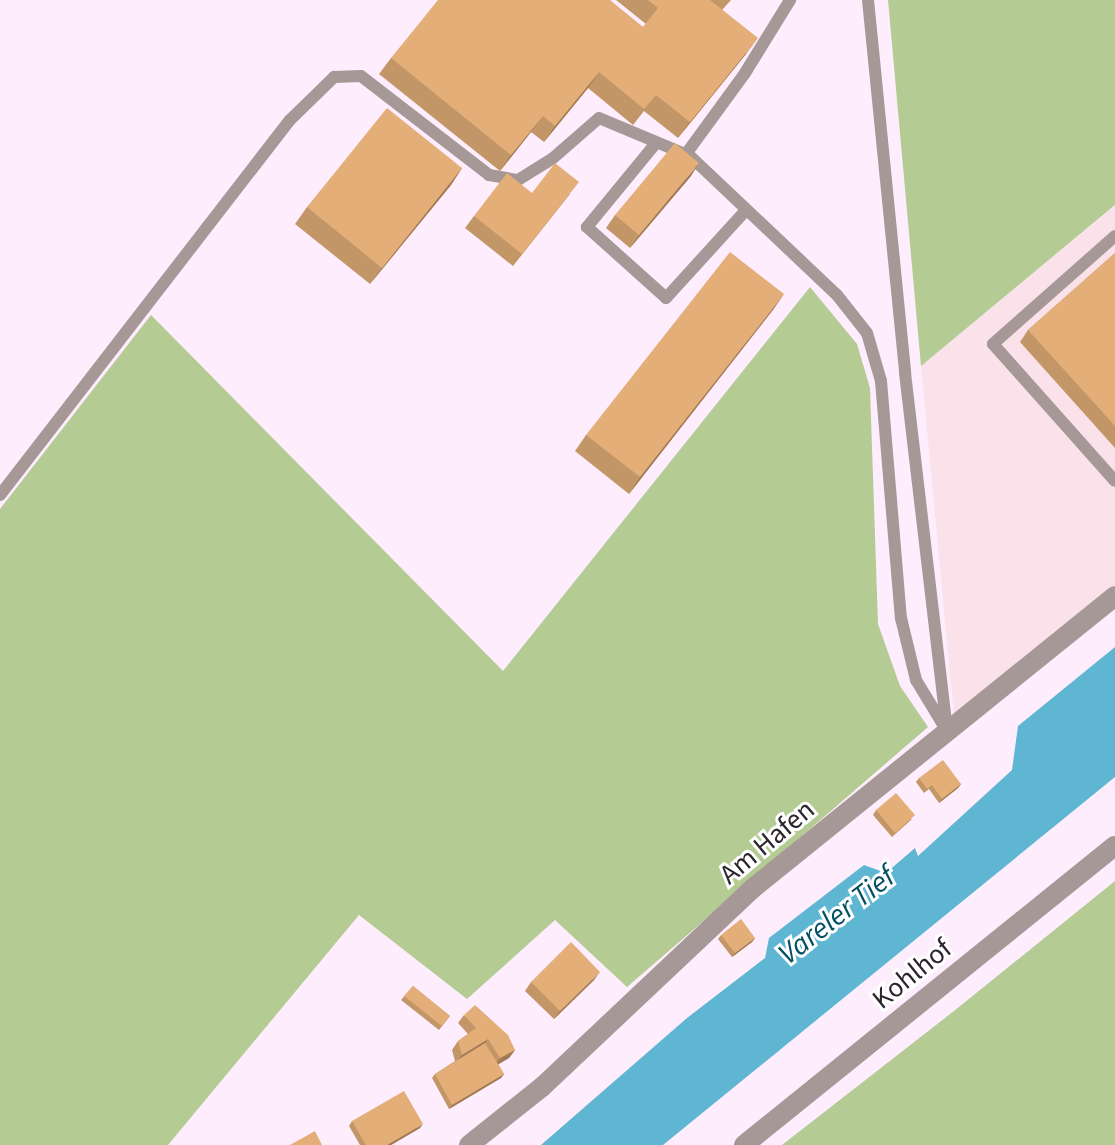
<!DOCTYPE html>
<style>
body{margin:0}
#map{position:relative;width:1115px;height:1145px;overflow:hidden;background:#feedfd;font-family:"Source Sans 3",sans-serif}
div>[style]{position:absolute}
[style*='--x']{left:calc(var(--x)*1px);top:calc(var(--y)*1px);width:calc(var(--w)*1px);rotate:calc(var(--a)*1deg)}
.industrial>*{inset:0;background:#fbe1e9}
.green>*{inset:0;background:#b4cb94}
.water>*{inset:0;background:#5fb6d3}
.service>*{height:12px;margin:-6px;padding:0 6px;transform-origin:6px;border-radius:6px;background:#a59897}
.minor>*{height:20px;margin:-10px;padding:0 10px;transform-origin:10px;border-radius:10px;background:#a59897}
.wall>*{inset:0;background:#c39667}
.shaded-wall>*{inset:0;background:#9f7a54}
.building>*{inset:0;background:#e3ae78}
span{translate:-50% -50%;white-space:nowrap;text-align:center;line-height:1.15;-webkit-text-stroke:6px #fff;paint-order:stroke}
.street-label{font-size:28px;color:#2d252d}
.water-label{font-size:30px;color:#004f63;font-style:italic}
</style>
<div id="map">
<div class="industrial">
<i style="clip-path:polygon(1115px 206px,1115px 587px,954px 716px,921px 366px)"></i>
</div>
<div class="green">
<i style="clip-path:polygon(888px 0,1115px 0,1115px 205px,921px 366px)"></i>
<i style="clip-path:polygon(810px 287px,857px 344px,870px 388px,878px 624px,900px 686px,928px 727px,627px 987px,555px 920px,467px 999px,359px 915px,168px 1145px,0 1145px,0 509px,151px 315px,503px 671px)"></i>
<i style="clip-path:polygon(1115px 881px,1115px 1145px,782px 1145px,954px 1011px)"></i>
</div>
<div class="water">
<i style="clip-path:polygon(1115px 647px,1115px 777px,663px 1145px,541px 1145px,687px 1018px,765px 958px,769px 938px,864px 865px,886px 873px,915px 848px,918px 856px,1012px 770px,1018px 726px)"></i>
</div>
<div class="service">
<i style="--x:868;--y:0;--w:375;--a:84.3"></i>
<i style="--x:905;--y:373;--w:353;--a:83.3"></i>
<i style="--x:656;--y:143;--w:109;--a:129.4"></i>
<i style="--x:587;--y:227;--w:106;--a:41.9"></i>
<i style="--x:666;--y:298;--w:119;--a:-47.7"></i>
<i style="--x:686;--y:154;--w:100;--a:-53.9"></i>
<i style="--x:745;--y:73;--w:86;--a:-58.3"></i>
<i style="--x:1115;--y:236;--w:163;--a:138.5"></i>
<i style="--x:993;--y:344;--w:183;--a:48.3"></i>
<i style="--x:0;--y:495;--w:474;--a:-52.3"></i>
<i style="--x:290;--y:120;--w:62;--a:-44.3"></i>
<i style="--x:334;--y:77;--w:27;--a:-2"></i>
<i style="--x:361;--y:76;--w:162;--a:37.7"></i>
<i style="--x:489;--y:175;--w:29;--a:10"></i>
<i style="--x:518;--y:180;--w:40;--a:-32"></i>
<i style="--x:552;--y:159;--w:62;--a:-41.1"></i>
<i style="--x:599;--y:118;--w:99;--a:22.7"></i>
<i style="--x:690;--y:156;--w:202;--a:43.4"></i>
<i style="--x:837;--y:295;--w:48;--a:51.7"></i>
<i style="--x:867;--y:333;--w:50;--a:73.7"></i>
<i style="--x:881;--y:381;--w:238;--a:85.2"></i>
<i style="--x:901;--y:618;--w:64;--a:76.4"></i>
<i style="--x:916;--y:680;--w:60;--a:58.7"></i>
</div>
<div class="minor">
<i style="--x:469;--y:1145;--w:93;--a:-38.5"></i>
<i style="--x:542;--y:1087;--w:289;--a:-43.3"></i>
<i style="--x:752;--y:889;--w:466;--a:-38.9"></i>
<i style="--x:744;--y:1145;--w:476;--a:-38.9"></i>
</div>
<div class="wall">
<i style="clip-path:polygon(616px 0,731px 0,722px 10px,746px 54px,678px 138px,644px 111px,633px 125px,588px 88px,544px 142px,531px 132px,500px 171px,379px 74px,391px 58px,643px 27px,646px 24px)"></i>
<i style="clip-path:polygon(462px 168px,451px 185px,370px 284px,295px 224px,307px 207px)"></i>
<i style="clip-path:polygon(691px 176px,630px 248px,606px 228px,615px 215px)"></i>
<i style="clip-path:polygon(532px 193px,570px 194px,513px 266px,465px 228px,474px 216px)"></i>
<i style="clip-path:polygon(1115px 253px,1115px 448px,1020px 342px,1028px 330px)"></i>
<i style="clip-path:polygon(784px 294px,629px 494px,575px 451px,586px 435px)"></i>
<i style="clip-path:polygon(919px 778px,961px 784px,958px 788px,939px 803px,929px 789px,924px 793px,916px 782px)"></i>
<i style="clip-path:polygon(876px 810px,912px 819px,892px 837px,873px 815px)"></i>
<i style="clip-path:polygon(721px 935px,755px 938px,752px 942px,732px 957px,718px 939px)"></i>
<i style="clip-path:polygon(594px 980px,554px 1019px,525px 991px,531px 982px)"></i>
<i style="clip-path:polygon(413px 986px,450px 1016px,439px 1030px,401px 1000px)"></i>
<i style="clip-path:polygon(464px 1015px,515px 1050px,509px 1058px,498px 1064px,504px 1074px,501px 1078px,449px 1109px,432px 1078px,435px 1074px,455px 1061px,452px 1050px,458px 1041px,468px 1034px,458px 1023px)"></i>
<i style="clip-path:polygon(352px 1121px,420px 1128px,391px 1145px,360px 1145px,349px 1126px)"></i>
</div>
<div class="shaded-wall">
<i style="clip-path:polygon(758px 38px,746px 54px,678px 138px,690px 122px)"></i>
<i style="clip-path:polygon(599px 72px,588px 88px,544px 142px,555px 126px)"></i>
<i style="clip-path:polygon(543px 116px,531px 132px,500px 171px,511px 155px)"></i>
<i style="clip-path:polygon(699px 163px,691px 176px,630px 248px,639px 235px)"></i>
<i style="clip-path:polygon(462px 168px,451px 185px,370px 284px,382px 268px)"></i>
<i style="clip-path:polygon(784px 294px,773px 310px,629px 494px,640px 477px)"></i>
<i style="clip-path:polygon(961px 784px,958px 788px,939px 803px,942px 799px)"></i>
<i style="clip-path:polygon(755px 938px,752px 942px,732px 957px,735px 953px)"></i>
<i style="clip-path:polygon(600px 972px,594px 980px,554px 1019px,560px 1011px)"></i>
<i style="clip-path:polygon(488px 1039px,482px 1047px,456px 1063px,462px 1055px)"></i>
<i style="clip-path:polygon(515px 1050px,509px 1058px,494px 1067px,500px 1058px)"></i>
<i style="clip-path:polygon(504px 1074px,501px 1078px,449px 1109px,452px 1105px)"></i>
<i style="clip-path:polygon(423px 1124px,420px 1128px,391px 1145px,387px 1145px)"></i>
</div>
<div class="building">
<i style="clip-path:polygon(438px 0,610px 0,643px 27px,658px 8px,648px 0,710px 0,758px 38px,690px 122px,656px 95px,644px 109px,599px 72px,555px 126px,543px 116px,511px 155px,391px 58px)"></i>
<i style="clip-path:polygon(387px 108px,462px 168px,382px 268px,307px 207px)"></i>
<i style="clip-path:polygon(675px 143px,699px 163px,639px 235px,615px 215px)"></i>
<i style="clip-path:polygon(555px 163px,579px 182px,522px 254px,474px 216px,507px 173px,532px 193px)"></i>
<i style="clip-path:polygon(730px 252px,784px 294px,640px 477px,586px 435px)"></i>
<i style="clip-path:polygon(1115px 253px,1115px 426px,1028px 330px)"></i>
<i style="clip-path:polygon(943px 760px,961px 784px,942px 799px,932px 785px,927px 789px,919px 778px)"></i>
<i style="clip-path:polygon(896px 793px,915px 815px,895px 833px,876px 810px)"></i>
<i style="clip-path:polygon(741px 919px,755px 938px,735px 953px,721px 935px)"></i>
<i style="clip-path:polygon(571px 942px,600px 972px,560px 1011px,531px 982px)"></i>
<i style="clip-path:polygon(413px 986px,450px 1016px,442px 1026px,404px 996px)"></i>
<i style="clip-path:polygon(475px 1005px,508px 1035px,515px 1050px,500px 1058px,488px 1039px,462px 1055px,458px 1041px,476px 1028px,464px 1015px)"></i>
<i style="clip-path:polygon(485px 1043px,504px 1074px,452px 1105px,435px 1074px)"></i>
<i style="clip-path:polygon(404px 1091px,423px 1124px,387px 1145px,366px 1145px,352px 1121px)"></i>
<i style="clip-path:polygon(315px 1131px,322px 1145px,290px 1145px)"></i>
</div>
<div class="street-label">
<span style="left:767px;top:842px;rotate:-40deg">Am Hafen</span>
<span style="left:912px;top:974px;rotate:-39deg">Kohlhof</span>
</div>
<div class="water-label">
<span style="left:837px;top:916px;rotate:-38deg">Vareler Tief</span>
</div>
</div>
